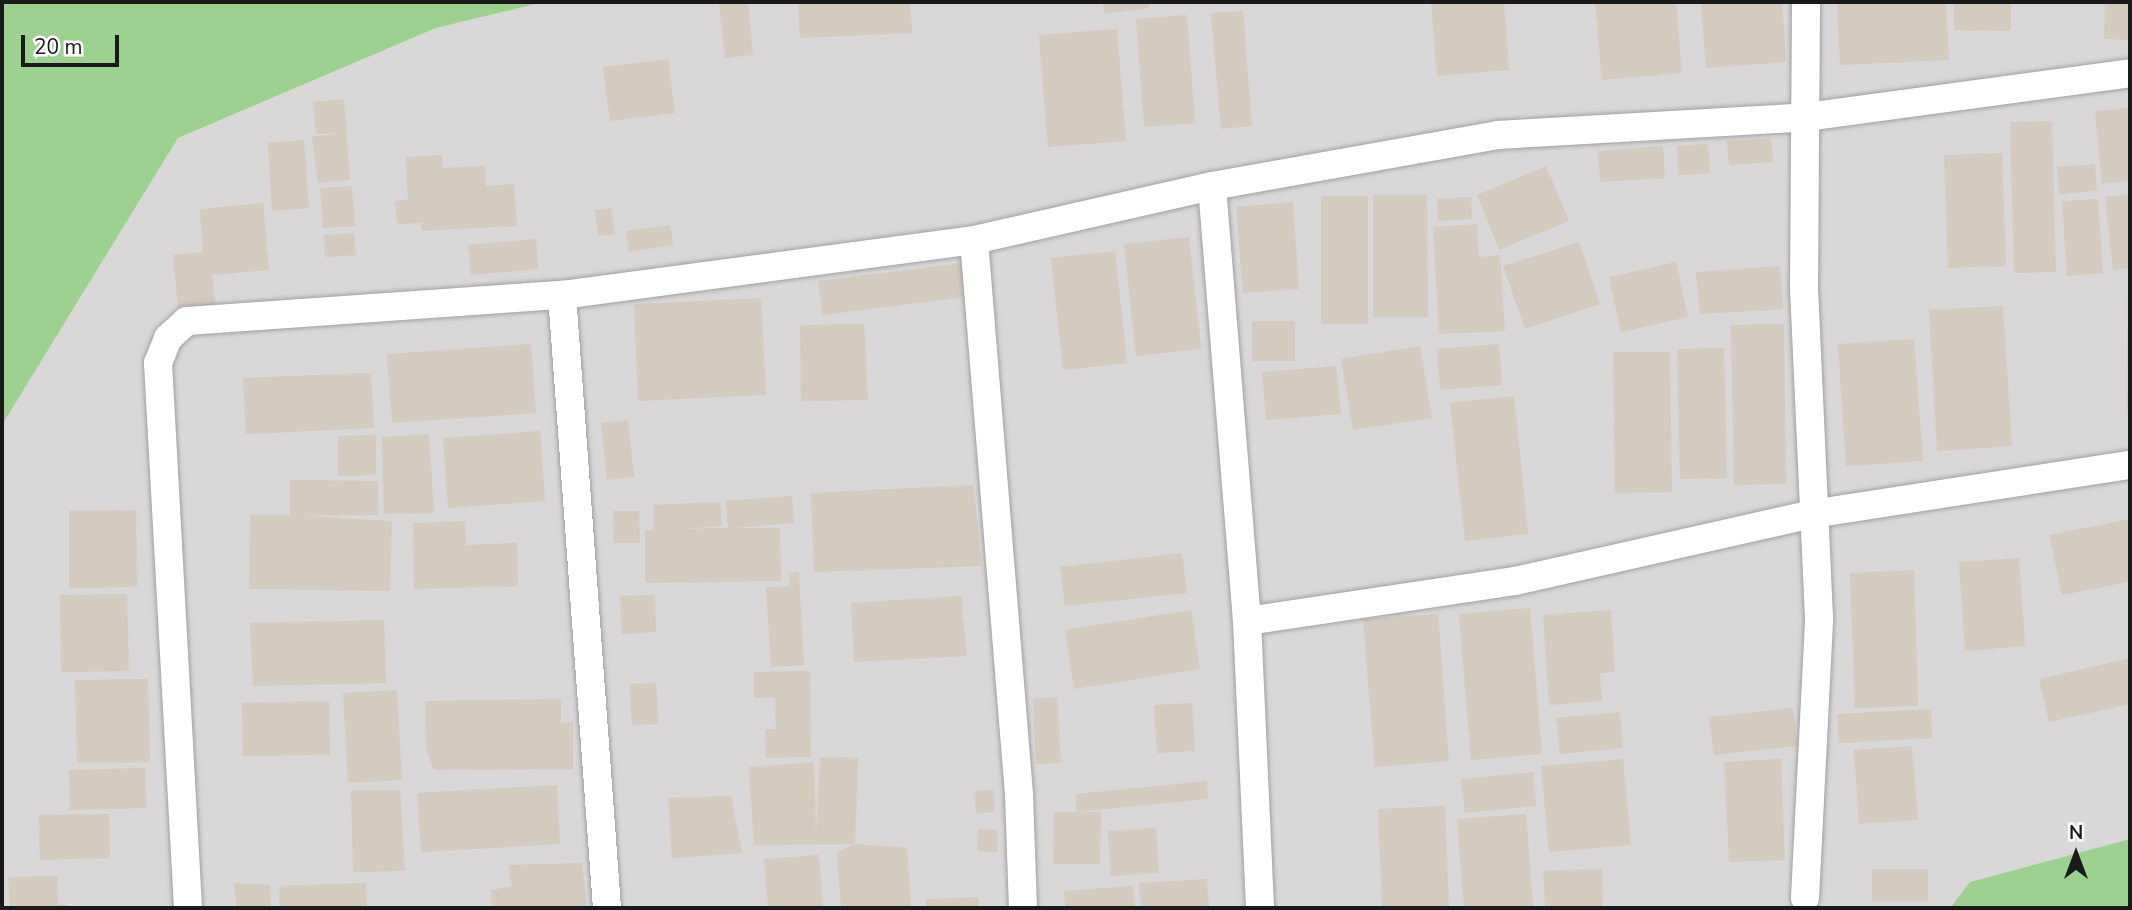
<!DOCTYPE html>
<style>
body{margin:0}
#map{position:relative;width:2132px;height:910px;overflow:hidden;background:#eeeade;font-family:"Nunito Sans",sans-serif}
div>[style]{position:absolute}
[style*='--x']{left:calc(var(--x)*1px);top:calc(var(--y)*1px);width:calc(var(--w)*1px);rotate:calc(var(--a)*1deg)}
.residential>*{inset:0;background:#d9d7d7}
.forest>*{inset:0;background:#9dd18f}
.building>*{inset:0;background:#d4cabe}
.roads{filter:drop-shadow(0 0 2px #a1a1a1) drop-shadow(0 0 2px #a1a1a1)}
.street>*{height:28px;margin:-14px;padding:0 14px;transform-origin:14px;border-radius:14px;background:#fff}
span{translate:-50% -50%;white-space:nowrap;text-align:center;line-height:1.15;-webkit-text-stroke:7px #fff;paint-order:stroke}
.frame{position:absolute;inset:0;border:4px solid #1a1a1a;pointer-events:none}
.north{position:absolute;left:2041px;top:819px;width:70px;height:70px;-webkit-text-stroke:5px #fff;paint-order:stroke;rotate:0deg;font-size:19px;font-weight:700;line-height:28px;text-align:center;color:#1a1a1a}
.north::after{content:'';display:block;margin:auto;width:24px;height:32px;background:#1a1a1a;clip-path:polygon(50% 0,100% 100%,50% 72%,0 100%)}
.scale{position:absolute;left:21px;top:35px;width:98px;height:32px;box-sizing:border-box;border:4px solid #1a1a1a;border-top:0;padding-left:9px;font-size:21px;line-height:24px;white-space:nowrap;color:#1a1a1a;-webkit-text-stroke:5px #fff;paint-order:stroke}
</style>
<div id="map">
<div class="residential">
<i style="clip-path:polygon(544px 2px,2130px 2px,2130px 839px,1970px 882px,1950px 908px,2px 908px,2px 425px,178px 138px,436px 28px)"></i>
</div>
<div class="forest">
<i style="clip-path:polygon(2px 2px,544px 2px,436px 28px,178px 138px,2px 425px)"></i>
<i style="clip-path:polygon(2130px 839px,2130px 908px,1950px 908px,1970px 882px)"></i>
</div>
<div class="building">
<i style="clip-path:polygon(719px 2px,748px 2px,753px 55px,725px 58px)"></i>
<i style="clip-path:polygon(798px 2px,910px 2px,912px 33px,800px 38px)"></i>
<i style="clip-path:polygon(1103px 2px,1149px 2px,1149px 8px,1104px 14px)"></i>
<i style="clip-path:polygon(1431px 2px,1504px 2px,1509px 70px,1437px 76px)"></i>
<i style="clip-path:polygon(1595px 2px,1676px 2px,1682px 73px,1602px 80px)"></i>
<i style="clip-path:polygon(1701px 2px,1782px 2px,1786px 62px,1706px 68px)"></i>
<i style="clip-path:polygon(1837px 2px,1946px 2px,1949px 60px,1840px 65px)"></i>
<i style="clip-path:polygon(1954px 2px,2011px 2px,2011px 31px,1954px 30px)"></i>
<i style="clip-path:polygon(2105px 2px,2130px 2px,2130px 40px,2104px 39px)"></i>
<i style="clip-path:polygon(1243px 11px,1252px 126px,1221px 129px,1211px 13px)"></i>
<i style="clip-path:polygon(1187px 15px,1195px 123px,1144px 127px,1136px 19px)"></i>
<i style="clip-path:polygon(1117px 29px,1126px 141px,1048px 147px,1039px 35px)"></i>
<i style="clip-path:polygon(668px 59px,675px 113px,610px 121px,603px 67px)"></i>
<i style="clip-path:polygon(344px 99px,350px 180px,318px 183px,312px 137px,339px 133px,316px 134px,313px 102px)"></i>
<i style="clip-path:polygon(2130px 108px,2130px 181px,2102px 184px,2095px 111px)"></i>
<i style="clip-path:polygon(2052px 121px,2056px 272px,2014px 273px,2010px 122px)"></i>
<i style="clip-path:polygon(1771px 138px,1773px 162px,1729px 165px,1727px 141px)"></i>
<i style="clip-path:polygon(304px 140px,309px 208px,272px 211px,268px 143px)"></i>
<i style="clip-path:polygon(1708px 144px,1710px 173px,1679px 175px,1677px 146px)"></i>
<i style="clip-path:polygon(1663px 146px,1665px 178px,1600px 182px,1598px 151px)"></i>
<i style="clip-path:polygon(2002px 153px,2006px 266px,1948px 268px,1944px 155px)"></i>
<i style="clip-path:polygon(442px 155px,442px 168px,485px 166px,486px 186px,514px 184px,517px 226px,421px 231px,421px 223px,397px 224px,395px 201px,408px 200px,406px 157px)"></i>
<i style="clip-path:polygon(2095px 164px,2097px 191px,2059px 194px,2057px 167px)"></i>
<i style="clip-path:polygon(1546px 166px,1569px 221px,1499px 250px,1477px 195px)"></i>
<i style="clip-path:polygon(352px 186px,355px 226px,323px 228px,320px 188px)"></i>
<i style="clip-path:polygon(2130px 194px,2130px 268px,2113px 270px,2105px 197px)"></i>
<i style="clip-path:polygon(1373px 195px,1427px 195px,1428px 317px,1373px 317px)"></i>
<i style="clip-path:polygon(1321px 196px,1368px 196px,1368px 324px,1321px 324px)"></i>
<i style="clip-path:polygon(1471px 197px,1472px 219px,1438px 221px,1437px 199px)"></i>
<i style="clip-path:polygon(2098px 199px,2103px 273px,2067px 276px,2062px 201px)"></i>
<i style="clip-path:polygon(1293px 202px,1299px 289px,1243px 293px,1236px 207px)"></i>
<i style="clip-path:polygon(263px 203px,269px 270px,212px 275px,215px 305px,178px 308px,173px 255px,203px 252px,200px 209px)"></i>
<i style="clip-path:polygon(611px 208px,615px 234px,598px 236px,595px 210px)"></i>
<i style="clip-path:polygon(1477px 224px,1479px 257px,1500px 255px,1505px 331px,1439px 334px,1433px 227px)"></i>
<i style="clip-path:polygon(670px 225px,673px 245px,629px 252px,626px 231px)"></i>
<i style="clip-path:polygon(354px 233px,356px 255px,325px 257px,324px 235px)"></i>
<i style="clip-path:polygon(1189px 237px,1201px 349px,1136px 356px,1124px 244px)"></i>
<i style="clip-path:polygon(536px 239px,538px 269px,471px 275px,468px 245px)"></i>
<i style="clip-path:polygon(1579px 242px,1600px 304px,1525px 329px,1503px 266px)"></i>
<i style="clip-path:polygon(1115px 251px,1127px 363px,1063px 370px,1051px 258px)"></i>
<i style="clip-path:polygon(1676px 262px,1688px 317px,1621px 332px,1609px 277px)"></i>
<i style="clip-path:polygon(962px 263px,966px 297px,823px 315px,818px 281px)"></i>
<i style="clip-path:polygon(1780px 266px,1783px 309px,1700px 314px,1696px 272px)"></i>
<i style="clip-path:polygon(2128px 288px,2130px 288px,2130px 414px,2127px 414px)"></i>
<i style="clip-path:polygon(761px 298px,766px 395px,638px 401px,634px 304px)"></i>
<i style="clip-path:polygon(2003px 306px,2012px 446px,1937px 451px,1929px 310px)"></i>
<i style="clip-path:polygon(1252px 321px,1295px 321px,1295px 361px,1252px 361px)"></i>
<i style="clip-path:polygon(864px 324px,868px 400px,801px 401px,800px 325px)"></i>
<i style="clip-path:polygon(1784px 324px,1786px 484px,1734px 485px,1731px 325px)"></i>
<i style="clip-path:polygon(1914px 339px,1923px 461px,1846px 466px,1838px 344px)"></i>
<i style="clip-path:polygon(531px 344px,536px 413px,392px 423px,387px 354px)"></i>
<i style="clip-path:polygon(1499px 344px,1502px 385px,1440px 390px,1437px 349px)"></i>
<i style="clip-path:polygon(1420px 346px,1432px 418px,1353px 430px,1341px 359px)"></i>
<i style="clip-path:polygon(1724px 348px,1727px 478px,1680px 479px,1677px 349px)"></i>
<i style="clip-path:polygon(1613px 352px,1670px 352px,1672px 492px,1615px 493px)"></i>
<i style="clip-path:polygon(1336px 366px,1341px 414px,1266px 420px,1262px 372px)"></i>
<i style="clip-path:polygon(371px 373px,374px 428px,246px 434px,243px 378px)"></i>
<i style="clip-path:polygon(1514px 396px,1528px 534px,1465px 541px,1450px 403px)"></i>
<i style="clip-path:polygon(628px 420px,634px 477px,607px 480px,601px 423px)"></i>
<i style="clip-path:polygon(540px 431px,545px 501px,448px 508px,443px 438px)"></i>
<i style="clip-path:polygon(429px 434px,434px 513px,384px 514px,382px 437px)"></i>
<i style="clip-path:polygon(376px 435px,376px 475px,338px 476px,338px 436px)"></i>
<i style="clip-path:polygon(290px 480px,378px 481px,378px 515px,301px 516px,392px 521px,390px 591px,249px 589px,250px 515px,290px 515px)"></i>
<i style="clip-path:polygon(973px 485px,982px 566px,814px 572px,811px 493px)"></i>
<i style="clip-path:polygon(792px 496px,794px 523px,733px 528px,780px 528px,781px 581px,645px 583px,645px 531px,654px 530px,653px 505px,720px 502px,722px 526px,678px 529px,728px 528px,726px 501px)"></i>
<i style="clip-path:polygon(136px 510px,137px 587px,69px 588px,69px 511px)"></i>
<i style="clip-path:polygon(613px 511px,639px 511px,640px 543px,614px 543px)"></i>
<i style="clip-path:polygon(2130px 519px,2130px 590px,2128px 582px,2062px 595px,2049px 535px)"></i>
<i style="clip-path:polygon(465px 521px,466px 545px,517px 543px,518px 586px,414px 589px,413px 523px)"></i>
<i style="clip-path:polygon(1182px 553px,1187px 593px,1065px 606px,1060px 567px)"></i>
<i style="clip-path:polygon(2019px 558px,2025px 646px,1965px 651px,1959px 562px)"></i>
<i style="clip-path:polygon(1914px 570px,1918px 706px,1855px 708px,1850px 573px)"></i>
<i style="clip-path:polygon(799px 572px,804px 665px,771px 667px,766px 587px,790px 586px,789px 573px)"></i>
<i style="clip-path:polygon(127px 594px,129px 671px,61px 672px,60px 595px)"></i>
<i style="clip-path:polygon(655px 595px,656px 632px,622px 634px,620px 596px)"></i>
<i style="clip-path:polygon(961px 596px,967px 656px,854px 662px,851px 603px)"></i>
<i style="clip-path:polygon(1530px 608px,1542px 754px,1471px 760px,1459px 614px)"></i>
<i style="clip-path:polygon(1191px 610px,1200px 669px,1074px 689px,1065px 630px)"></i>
<i style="clip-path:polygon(1611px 610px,1615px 672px,1600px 673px,1602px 701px,1549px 705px,1543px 615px)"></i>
<i style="clip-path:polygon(1438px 614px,1449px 761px,1375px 767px,1363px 619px)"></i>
<i style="clip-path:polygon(384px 620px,386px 683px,253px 686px,250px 623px)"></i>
<i style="clip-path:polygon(2130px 658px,2130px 704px,2049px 722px,2039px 679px)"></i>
<i style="clip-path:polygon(810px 671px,811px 757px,766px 758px,765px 729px,776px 729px,775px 698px,754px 698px,754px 672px)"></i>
<i style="clip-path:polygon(148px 679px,150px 762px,77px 763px,75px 680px)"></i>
<i style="clip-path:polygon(656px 683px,658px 724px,632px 725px,630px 684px)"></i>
<i style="clip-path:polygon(397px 690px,402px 780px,348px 783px,343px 693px)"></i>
<i style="clip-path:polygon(1057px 697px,1061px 763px,1036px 764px,1033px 699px)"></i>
<i style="clip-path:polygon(561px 699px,561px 723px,573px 722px,573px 769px,434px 770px,426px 748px,425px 701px)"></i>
<i style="clip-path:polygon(329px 701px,330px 755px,243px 756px,242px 703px)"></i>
<i style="clip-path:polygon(1192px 703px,1195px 751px,1157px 753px,1154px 705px)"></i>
<i style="clip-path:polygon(1793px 708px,1797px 746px,1714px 755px,1709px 717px)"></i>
<i style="clip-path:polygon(1931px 709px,1932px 738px,1839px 743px,1837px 714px)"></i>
<i style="clip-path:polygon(1620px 712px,1623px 748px,1560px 754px,1556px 718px)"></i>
<i style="clip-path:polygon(1912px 746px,1918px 820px,1859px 824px,1854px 750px)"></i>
<i style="clip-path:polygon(820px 757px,858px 758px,855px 844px,907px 848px,911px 908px,841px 908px,837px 852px,855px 844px,754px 845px,749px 767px,814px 762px,816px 835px)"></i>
<i style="clip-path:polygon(1623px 759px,1631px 845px,1549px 852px,1541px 766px)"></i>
<i style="clip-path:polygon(1781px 759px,1785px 860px,1729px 862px,1724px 762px)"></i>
<i style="clip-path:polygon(145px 768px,146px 808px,70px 810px,69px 770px)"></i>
<i style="clip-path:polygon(1533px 772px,1536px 806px,1465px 813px,1461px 779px)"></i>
<i style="clip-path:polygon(1207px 781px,1208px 799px,1076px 812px,1076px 794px)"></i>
<i style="clip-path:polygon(557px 785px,560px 844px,421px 852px,417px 793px)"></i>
<i style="clip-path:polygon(351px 790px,400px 790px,405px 871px,353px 872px)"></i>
<i style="clip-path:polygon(993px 790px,995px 812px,976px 813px,975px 791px)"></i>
<i style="clip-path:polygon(731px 796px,742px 853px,672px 858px,668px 798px)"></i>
<i style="clip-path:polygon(1445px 806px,1449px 908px,1382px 908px,1378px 809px)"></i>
<i style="clip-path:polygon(1054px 812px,1101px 812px,1100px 864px,1053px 864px)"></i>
<i style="clip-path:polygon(109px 814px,110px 858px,40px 860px,39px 815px)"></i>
<i style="clip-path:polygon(1526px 814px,1533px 908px,1464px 908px,1457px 819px)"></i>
<i style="clip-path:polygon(1156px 828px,1159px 873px,1111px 876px,1108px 831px)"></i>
<i style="clip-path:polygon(978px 829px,998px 830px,997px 852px,977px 851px)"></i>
<i style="clip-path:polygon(819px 855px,823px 908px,768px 908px,764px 859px)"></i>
<i style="clip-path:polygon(582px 863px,587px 908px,492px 908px,491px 890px,512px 886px,508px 865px)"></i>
<i style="clip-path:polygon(1602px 869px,1603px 908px,1545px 908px,1543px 871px)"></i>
<i style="clip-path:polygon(1872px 869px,1928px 869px,1928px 901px,1872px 901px)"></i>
<i style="clip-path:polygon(57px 876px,58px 904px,83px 908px,10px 908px,8px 877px)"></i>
<i style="clip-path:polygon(1207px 879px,1209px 908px,1141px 908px,1139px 883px)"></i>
<i style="clip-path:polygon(234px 883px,270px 885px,271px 908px,237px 908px)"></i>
<i style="clip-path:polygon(366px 883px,367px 908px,280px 908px,279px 886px)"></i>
<i style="clip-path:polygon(1133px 886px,1135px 908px,1065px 908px,1064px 891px)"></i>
<i style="clip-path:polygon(979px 897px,979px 908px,926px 908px,926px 899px)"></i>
</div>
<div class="roads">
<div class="street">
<i style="--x:1212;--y:186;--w:436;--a:85.4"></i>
<i style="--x:1247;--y:621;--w:287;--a:87.4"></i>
<i style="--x:974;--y:240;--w:556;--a:85.36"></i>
<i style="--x:1019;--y:794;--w:114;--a:88"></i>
<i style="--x:562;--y:295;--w:615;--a:85.8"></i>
<i style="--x:1247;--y:621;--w:271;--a:-8.5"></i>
<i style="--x:1515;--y:581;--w:304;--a:-12.7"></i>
<i style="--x:1812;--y:514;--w:322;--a:-8.8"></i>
<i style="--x:1805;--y:898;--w:280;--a:-87.1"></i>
<i style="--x:1819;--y:618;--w:328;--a:-92.6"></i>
<i style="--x:1804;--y:290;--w:288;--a:-89.6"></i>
<i style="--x:188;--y:908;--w:546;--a:-93.15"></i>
<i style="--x:158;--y:363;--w:27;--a:-68"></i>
<i style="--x:168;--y:338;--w:25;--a:-42"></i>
<i style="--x:187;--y:321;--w:376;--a:-4"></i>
<i style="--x:562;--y:295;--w:416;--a:-7.6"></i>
<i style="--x:974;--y:240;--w:244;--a:-12.8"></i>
<i style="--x:1212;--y:186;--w:291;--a:-10.1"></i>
<i style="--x:1498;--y:135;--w:309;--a:-3.3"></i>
<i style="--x:1806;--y:117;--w:327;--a:-7.7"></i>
</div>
</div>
<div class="frame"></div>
<div class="north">N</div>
<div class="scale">20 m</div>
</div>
